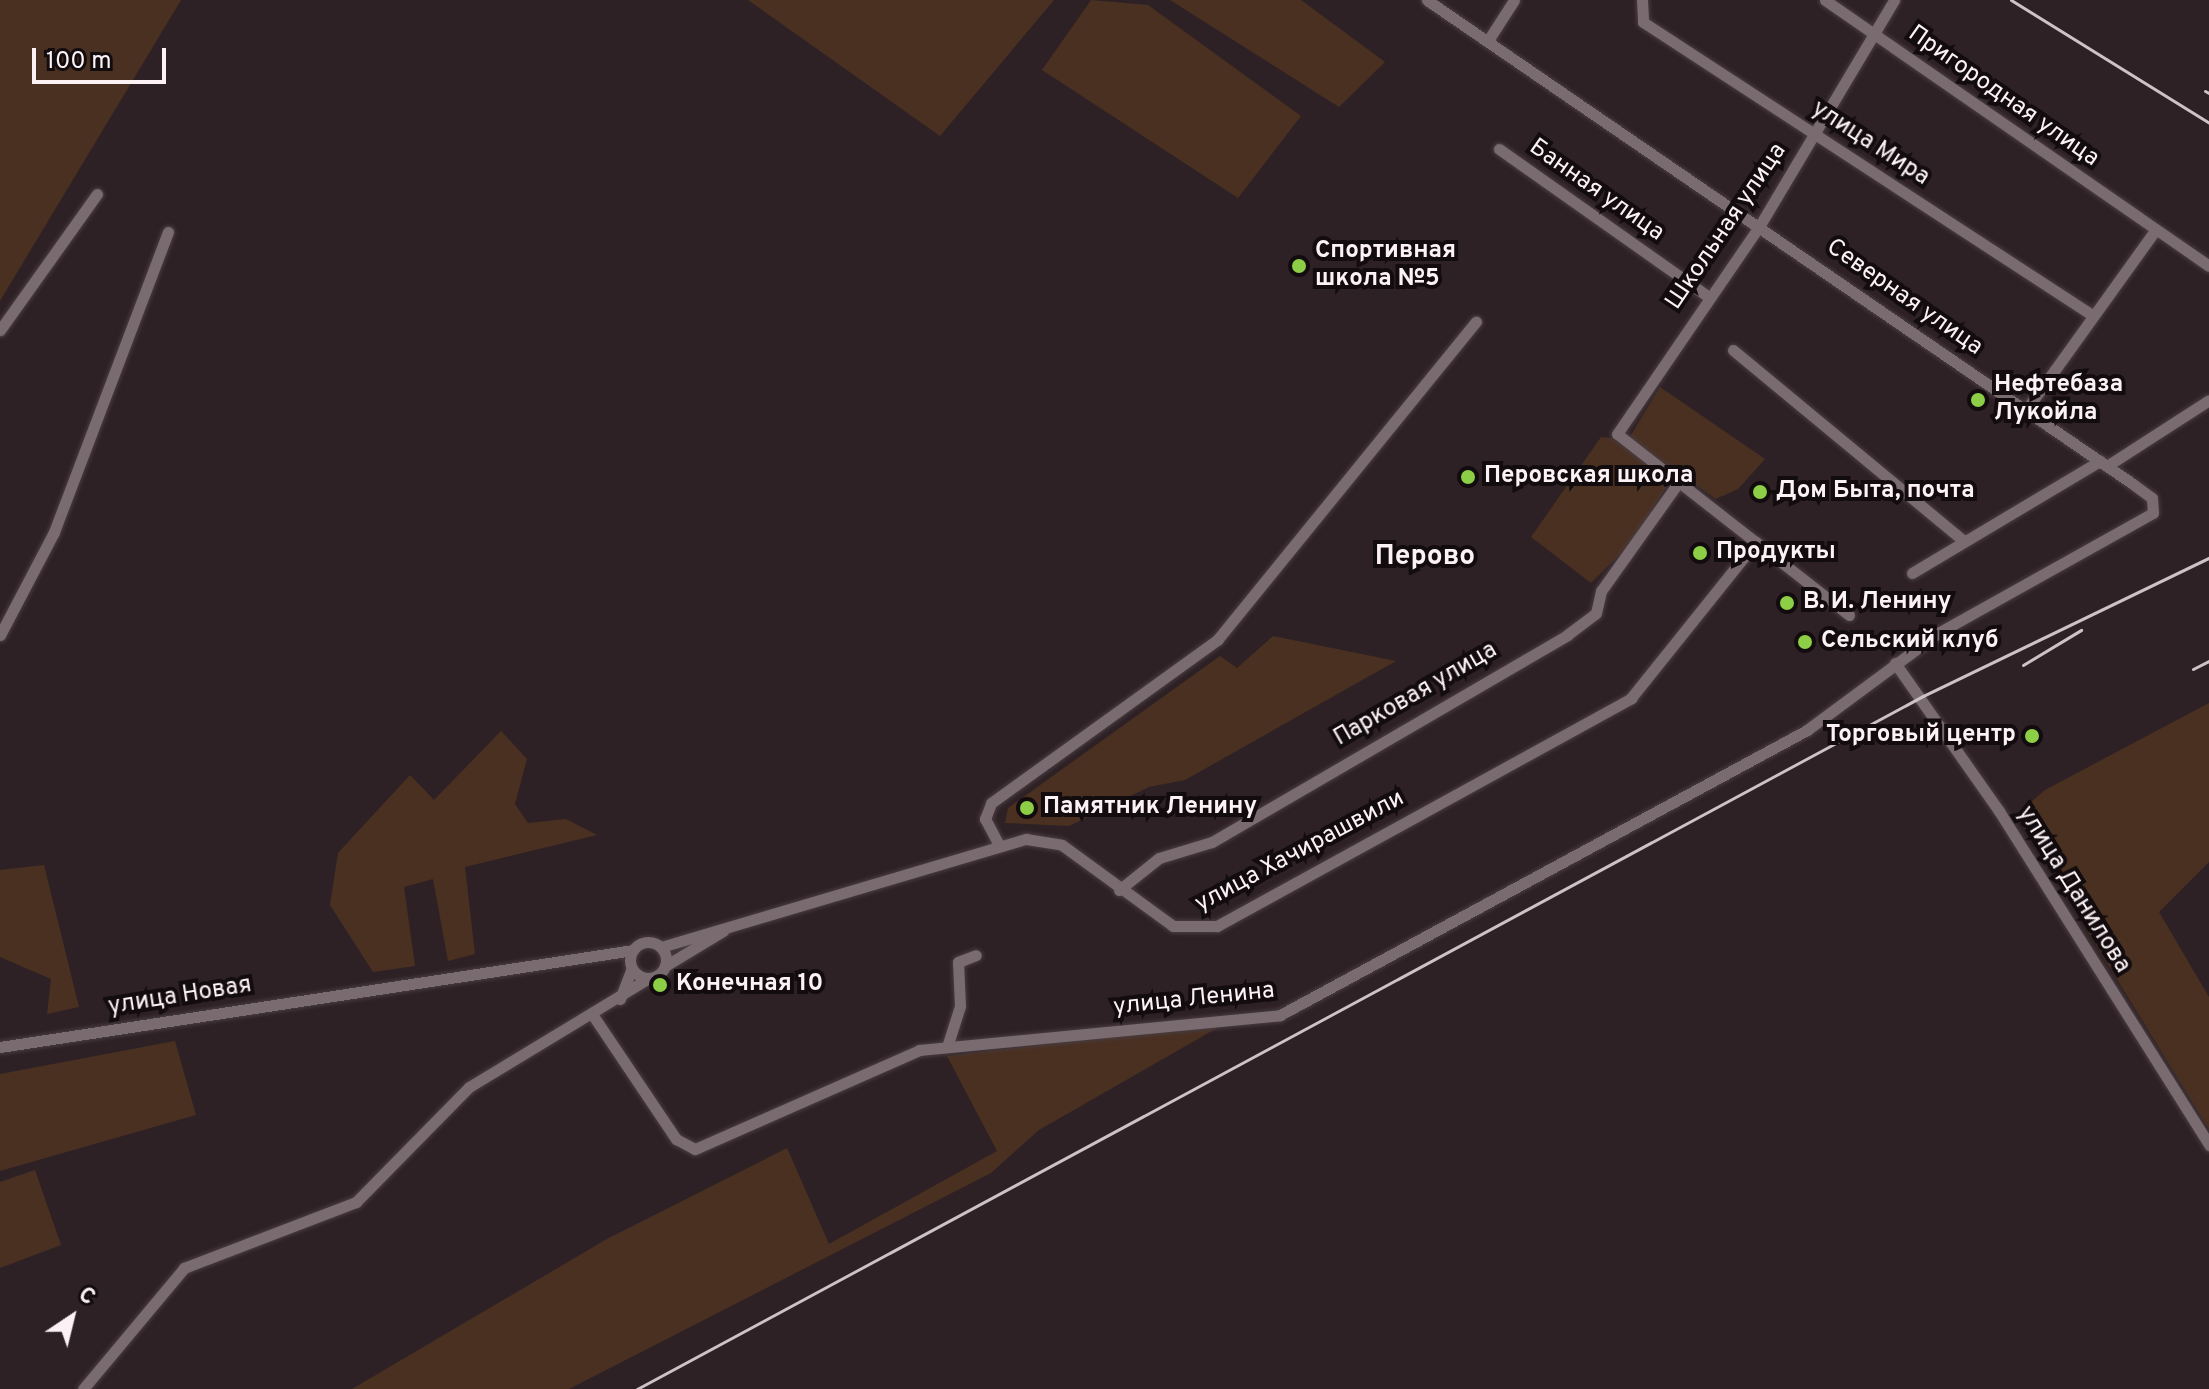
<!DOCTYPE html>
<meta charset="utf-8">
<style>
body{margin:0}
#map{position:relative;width:2209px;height:1389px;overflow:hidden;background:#2e2125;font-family:Overpass,sans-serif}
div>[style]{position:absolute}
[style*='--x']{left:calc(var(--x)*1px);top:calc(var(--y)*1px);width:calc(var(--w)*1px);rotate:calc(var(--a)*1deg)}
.green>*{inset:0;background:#4a3021}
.roads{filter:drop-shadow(0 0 2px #483d41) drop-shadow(0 0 2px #483d41)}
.minor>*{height:11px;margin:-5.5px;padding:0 5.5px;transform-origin:5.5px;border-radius:5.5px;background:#7a6b70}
.minor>.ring{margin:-5.5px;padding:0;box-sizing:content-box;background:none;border:11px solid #7a6b70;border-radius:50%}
.rail>*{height:3px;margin:-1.5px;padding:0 1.5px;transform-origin:1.5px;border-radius:1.5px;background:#cdc2c5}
.dots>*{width:22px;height:22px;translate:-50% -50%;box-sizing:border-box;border:4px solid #120c0e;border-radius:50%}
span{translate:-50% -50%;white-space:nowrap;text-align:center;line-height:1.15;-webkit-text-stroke:8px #120c0e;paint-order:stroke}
.street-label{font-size:24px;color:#fcf2f5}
.poi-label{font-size:24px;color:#fcf2f5;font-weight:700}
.left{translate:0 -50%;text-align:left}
.right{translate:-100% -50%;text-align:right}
.quarter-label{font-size:28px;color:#fcf2f5;font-weight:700}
.north{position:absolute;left:32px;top:1277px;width:80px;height:80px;-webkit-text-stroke:6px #120c0e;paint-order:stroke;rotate:35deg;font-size:22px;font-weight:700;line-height:32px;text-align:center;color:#fcf2f5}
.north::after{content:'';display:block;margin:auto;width:28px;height:36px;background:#fcf2f5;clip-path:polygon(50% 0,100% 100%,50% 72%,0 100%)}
.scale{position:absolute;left:32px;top:48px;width:134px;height:36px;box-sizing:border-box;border:4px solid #fcf2f5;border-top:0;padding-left:10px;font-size:24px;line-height:28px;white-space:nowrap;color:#fcf2f5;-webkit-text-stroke:6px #120c0e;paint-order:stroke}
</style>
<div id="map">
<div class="green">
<i style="clip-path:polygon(0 0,181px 0,0 301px)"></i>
<i style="clip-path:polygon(748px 0,1054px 0,940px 136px)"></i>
<i style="clip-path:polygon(1091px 0,1148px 5px,1301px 116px,1238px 198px,1042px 70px)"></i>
<i style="clip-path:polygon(1170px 0,1301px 0,1385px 62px,1339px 107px)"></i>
<i style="clip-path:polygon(1660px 387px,1765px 459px,1738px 489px,1716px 499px,1629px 438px)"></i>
<i style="clip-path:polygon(1601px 437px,1612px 438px,1670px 481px,1633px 541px,1591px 583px,1531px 537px)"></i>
<i style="clip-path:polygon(1273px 636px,1396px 661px,1185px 780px,1149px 787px,1069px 826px,1005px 823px,1008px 808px,1220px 656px,1237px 668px)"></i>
<i style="clip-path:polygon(2209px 703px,2209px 862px,2159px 912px,2209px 997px,2209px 1129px,2016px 815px,2045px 790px)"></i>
<i style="clip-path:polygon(501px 731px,527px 759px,515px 804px,528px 823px,566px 819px,597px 835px,465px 867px,475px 954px,448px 961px,433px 879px,404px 887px,415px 966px,373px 972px,330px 905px,338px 853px,410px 775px,434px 800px)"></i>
<i style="clip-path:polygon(44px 865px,79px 1007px,47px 1014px,51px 979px,0 957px,0 870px)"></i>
<i style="clip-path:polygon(1224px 1024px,1039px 1130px,991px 1173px,569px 1389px,352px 1389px,607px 1239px,787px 1148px,829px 1244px,997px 1151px,947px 1056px)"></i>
<i style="clip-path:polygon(175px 1041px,196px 1115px,0 1171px,0 1074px)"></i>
<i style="clip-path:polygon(35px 1170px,61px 1245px,0 1268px,0 1182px)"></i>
</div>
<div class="roads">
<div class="minor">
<i style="--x:1642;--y:0;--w:22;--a:87"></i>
<i style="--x:1643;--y:22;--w:536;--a:33.13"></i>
<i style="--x:1825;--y:0;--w:467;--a:34.7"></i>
<i style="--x:1489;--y:39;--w:46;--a:-57.3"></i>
<i style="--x:1499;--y:149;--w:253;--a:35.2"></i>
<i style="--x:0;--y:330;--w:167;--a:-54.5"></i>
<i style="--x:1733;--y:350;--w:298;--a:39.6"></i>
<i style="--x:2026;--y:410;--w:219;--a:-54.3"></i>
<i style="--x:2107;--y:466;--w:121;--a:-32.9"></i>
<i style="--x:1912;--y:573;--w:219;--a:-30.8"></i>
<i style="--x:1849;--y:615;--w:294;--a:-142"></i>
<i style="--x:1617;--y:434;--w:253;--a:-55.6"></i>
<i style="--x:1760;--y:225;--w:262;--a:-59.2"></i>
<i style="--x:0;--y:635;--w:116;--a:-62.3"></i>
<i style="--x:54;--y:532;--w:321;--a:-69.2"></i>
<i style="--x:1895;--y:663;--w:181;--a:54.9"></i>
<i style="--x:1999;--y:811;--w:395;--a:57.8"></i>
<i style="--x:999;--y:845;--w:30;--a:-118"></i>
<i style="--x:985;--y:819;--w:17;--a:-69"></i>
<i style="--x:991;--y:803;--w:280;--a:-35.8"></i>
<i style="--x:1218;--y:639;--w:409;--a:-50.9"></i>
<i style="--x:1119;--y:890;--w:51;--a:-38.7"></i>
<i style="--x:1159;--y:858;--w:55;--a:-16.8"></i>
<i style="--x:1212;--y:842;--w:411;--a:-30.2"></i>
<i style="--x:1567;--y:635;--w:36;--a:-37"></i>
<i style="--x:1596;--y:613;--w:23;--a:-77"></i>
<i style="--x:1601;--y:591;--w:138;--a:-54.5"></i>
<i class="ring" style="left:630px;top:942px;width:25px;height:25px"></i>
<i style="--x:661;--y:947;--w:381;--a:-16.5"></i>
<i style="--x:1026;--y:839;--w:36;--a:9"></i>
<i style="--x:1062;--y:845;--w:137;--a:36.1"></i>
<i style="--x:1173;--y:926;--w:44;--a:0"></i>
<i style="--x:1217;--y:926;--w:473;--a:-28.8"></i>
<i style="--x:1631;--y:698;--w:200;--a:-51.3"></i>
<i style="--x:665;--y:966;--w:68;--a:-31.1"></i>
<i style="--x:620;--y:999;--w:33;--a:-69"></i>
<i style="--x:592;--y:1014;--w:151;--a:56.1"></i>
<i style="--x:676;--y:1139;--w:21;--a:28"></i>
<i style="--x:695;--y:1149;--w:245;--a:-23.8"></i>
<i style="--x:919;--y:1050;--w:363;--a:-5.5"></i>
<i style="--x:1280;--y:1015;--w:599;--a:-28.4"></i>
<i style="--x:1807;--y:730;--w:163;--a:-36.5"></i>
<i style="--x:1938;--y:633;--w:246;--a:-29.2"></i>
<i style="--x:2153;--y:513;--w:15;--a:-94"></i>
<i style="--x:2152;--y:498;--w:24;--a:-144"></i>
<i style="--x:2133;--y:484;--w:856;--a:-145.57"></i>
<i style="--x:0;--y:1047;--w:640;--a:-8.71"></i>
<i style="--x:947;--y:1047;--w:43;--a:-72.4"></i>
<i style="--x:960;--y:1006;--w:44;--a:-92.6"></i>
<i style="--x:958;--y:962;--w:19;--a:-21"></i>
<i style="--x:83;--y:1389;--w:158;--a:-50.1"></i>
<i style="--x:184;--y:1268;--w:184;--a:-21"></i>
<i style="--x:356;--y:1202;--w:161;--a:-45.5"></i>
<i style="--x:469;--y:1087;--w:210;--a:-31.2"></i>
</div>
</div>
<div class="rail">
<i style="--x:2011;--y:0;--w:233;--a:31.8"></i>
<i style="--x:2205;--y:91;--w:4;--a:27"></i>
<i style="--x:2023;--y:665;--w:68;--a:-31.1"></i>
<i style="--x:2193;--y:669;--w:18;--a:-27"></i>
<i style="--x:637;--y:1389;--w:1461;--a:-28.32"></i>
<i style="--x:1923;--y:696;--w:318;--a:-25.8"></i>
</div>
<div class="dots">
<i style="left:1299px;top:266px;background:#8cce45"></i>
<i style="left:1978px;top:400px;background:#8cce45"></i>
<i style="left:1468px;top:477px;background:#8cce45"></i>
<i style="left:1760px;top:492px;background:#8cce45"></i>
<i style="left:1700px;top:553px;background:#8cce45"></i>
<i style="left:1787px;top:603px;background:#8cce45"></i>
<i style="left:1805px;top:642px;background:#8cce45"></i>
<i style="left:2032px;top:736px;background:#8cce45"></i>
<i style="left:1027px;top:808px;background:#8cce45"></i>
<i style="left:660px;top:985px;background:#8cce45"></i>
</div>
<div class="street-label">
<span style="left:2003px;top:97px;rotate:35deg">Пригородная улица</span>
<span style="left:1870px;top:144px;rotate:33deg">улица Мира</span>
<span style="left:1596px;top:191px;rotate:35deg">Банная улица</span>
<span style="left:1727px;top:227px;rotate:-56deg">Школьная улица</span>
<span style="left:1904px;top:298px;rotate:35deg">Северная улица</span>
<span style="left:1416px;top:695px;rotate:-30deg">Парковая улица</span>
<span style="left:1300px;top:852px;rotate:-28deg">улица Хачирашвили</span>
<span style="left:2073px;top:890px;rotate:58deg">улица Данилова</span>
<span style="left:180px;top:997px;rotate:-9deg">улица Новая</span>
<span style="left:1194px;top:1000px;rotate:-6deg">улица Ленина</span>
</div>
<div class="poi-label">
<span class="left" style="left:1315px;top:266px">Спортивная<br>школа №5</span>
<span class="left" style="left:1994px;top:400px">Нефтебаза<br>Лукойла</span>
<span class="left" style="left:1484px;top:477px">Перовская школа</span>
<span class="left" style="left:1776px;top:492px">Дом Быта, почта</span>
<span class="left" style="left:1716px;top:553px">Продукты</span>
<span class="left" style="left:1803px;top:603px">В. И. Ленину</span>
<span class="left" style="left:1821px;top:642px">Сельский клуб</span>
<span class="right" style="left:2016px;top:736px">Торговый центр</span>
<span class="left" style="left:1043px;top:808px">Памятник Ленину</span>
<span class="left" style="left:676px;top:985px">Конечная 10</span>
</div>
<div class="quarter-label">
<span style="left:1425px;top:557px">Перово</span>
</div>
<div class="north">С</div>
<div class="scale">100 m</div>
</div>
